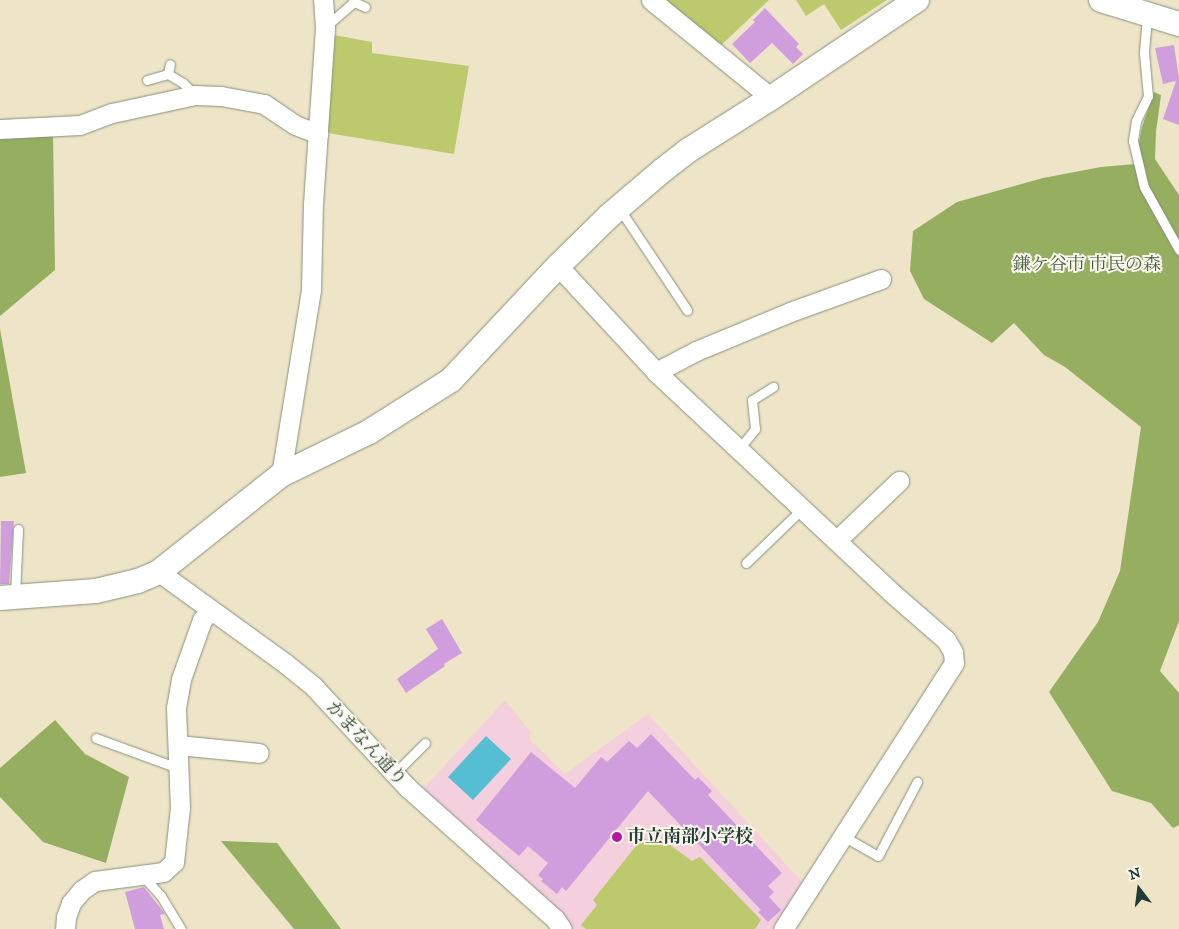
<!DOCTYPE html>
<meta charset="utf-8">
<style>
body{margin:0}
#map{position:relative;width:1179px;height:929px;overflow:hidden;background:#eee5c8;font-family:"IM FELL DW Pica","Noto Serif JP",serif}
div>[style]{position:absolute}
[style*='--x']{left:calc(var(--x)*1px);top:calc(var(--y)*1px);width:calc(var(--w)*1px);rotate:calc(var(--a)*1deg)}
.built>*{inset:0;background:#f4cfdd}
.green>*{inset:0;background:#bcca6d}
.forest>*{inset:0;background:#95ae60}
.water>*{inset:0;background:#56bed3}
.building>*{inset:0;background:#d09edc}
.roads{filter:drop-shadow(0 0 1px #86917e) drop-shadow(0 0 1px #86917e)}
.service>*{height:9px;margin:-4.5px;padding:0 4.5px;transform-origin:4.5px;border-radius:4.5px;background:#fff}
.minor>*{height:19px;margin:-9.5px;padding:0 9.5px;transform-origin:9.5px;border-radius:9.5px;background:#fff}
.tertiary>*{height:24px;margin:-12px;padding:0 12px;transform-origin:12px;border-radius:12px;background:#fff}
.dots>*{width:14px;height:14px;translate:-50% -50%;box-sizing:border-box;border:2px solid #fbf7ec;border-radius:50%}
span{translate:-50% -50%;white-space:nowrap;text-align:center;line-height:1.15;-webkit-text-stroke:4px #fbf7ec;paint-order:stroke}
.park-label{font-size:18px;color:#466042}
.street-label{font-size:18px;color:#1f3d34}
.poi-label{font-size:18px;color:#1f3d34;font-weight:700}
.left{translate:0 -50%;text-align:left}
.north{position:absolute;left:1114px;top:864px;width:50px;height:50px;-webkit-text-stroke:4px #fbf7ec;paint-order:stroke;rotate:345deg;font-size:14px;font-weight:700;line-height:20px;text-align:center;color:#1f3d34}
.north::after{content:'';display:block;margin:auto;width:18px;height:22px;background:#1f3d34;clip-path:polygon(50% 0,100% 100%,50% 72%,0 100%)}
</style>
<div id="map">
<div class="built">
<i style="clip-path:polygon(505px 700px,531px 732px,529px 739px,565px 774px,648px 714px,803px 883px,774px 929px,568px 929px,421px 791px)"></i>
</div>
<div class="green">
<i style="clip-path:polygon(656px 0,769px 0,716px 50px)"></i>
<i style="clip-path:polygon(796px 0,887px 0,841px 30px,824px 4px,806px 16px)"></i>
<i style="clip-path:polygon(328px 34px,372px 42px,372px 53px,469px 66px,454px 154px,322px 132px)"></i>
<i style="clip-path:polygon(643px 837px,651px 843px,659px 837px,692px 861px,700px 857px,761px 920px,755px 929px,586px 929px,581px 925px,597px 905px,593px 900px)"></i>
</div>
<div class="forest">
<i style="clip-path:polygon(1154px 92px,1161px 95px,1156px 132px,1155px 159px,1179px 195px,1179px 621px,1160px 671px,1179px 693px,1179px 825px,1173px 828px,1151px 803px,1112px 791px,1049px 692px,1098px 622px,1120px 571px,1141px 427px,1065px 367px,1044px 355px,1014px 323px,992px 343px,924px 299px,910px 271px,913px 231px,957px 202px,1043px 178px,1101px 167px,1135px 164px,1142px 127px)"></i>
<i style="clip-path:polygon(53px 133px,55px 270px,0 316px,0 135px)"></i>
<i style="clip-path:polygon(0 329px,26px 473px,0 477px)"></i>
<i style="clip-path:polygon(55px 720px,85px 754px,129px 777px,106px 863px,43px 842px,0 797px,0 768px)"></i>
<i style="clip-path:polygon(221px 841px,277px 843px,341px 929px,294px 929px)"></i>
</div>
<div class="water">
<i style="clip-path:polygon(486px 736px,511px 759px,473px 800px,448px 777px)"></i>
</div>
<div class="building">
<i style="clip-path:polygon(765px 8px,799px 44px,796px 47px,803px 54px,793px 64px,772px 43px,750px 63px,732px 44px,755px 22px,753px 20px)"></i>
<i style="clip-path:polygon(1174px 45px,1179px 78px,1179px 125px,1163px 119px,1176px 81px,1163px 84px,1155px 48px)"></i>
<i style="clip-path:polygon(1px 521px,14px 521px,9px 584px,0 584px)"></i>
<i style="clip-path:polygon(442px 619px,462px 653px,444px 664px,445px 666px,406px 693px,397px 679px,438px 649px,426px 629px)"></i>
<i style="clip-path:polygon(651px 734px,695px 780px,698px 777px,712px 791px,708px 795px,782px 873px,768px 886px,774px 892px,769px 897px,781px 910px,768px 922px,758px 912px,761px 910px,648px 791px,566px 891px,562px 887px,557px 894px,541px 881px,543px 879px,538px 875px,548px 863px,528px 846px,519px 856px,476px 820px,531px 752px,575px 788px,601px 757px,607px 762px,629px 741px,637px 748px)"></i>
<i style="clip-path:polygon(144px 887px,165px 914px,160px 915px,164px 929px,135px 929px,125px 892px)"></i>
</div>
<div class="roads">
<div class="service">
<i style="--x:354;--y:2;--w:12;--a:24"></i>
<i style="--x:1147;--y:17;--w:36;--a:95"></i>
<i style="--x:1144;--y:53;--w:43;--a:84.7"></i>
<i style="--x:1148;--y:96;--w:28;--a:116"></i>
<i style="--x:1136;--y:121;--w:20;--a:99"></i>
<i style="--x:1133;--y:141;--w:47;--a:76.6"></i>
<i style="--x:1144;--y:187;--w:72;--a:60.9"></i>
<i style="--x:325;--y:27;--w:38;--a:-41"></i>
<i style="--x:354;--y:2;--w:2;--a:-117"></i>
<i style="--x:168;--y:74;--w:10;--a:-79"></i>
<i style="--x:147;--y:80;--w:22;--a:-16"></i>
<i style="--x:168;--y:74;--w:17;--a:31"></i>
<i style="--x:183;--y:83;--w:17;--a:45"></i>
<i style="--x:619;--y:208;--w:123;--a:56.3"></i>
<i style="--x:738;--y:450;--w:27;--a:-51"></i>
<i style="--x:755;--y:429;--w:29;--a:-96"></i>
<i style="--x:752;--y:400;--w:25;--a:-32"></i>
<i style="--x:746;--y:563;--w:78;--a:-44"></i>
<i style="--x:15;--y:595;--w:66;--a:-87.4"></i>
<i style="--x:96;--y:738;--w:87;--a:20.1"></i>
<i style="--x:394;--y:774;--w:44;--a:-45"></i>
<i style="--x:843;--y:836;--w:40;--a:29.7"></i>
<i style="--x:878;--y:856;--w:84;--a:-62.2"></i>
<i style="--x:142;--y:875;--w:28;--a:48"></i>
<i style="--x:161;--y:896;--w:39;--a:59"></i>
</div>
<div class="minor">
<i style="--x:651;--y:0;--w:155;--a:39.2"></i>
<i style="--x:0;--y:129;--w:80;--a:-2.9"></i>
<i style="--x:80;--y:125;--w:34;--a:-21"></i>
<i style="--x:112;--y:113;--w:85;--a:-12.2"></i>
<i style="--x:195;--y:95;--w:26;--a:2"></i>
<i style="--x:221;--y:96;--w:44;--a:10.5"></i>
<i style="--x:264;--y:104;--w:37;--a:34"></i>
<i style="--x:295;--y:125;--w:25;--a:21"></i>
<i style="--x:558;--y:266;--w:144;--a:47.2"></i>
<i style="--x:656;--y:372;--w:323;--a:43.1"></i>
<i style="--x:892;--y:593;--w:72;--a:41"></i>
<i style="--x:946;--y:640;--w:14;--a:60"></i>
<i style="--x:953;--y:652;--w:11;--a:85"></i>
<i style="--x:954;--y:663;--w:316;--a:122.7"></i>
<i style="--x:656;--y:372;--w:45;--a:-27.7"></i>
<i style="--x:696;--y:351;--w:102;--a:-22.5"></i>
<i style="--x:790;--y:312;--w:97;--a:-19.9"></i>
<i style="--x:281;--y:475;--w:187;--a:-80.8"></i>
<i style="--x:311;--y:290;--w:86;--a:-88.7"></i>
<i style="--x:313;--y:204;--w:177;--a:-86.1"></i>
<i style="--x:325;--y:27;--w:27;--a:-94"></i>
<i style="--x:837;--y:540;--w:86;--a:-43.6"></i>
<i style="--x:159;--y:572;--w:157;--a:35.9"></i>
<i style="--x:286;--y:664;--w:36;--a:39"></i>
<i style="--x:314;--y:687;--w:138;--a:47.1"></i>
<i style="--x:408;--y:788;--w:197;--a:41.7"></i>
<i style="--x:555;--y:919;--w:12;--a:55"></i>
<i style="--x:178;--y:745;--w:81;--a:5.6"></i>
<i style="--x:65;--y:929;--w:12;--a:-85"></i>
<i style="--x:66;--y:917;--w:15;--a:-70"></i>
<i style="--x:71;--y:903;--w:17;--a:-50"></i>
<i style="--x:82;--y:890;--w:16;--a:-35"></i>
<i style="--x:95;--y:881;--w:69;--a:-7.5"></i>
<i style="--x:163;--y:872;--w:15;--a:-42"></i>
<i style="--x:174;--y:862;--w:54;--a:-83.7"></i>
<i style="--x:180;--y:808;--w:100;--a:-92.3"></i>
<i style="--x:176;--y:708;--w:29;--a:-80"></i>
<i style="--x:181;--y:679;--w:63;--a:-70.4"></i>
<i style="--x:202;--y:620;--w:13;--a:-48"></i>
</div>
<div class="tertiary">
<i style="--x:1101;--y:0;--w:82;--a:17.1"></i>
<i style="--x:0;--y:598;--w:96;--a:-4.2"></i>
<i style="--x:96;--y:591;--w:43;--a:-13.4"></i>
<i style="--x:138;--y:581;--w:23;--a:-23"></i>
<i style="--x:159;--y:572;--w:156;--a:-38.5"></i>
<i style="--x:281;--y:475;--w:98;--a:-26"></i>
<i style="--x:369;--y:432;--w:97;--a:-32.4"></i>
<i style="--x:451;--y:380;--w:156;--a:-46.8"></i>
<i style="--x:558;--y:266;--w:71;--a:-44.4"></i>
<i style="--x:609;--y:216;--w:71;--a:-40.4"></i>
<i style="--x:663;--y:170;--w:33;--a:-38"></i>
<i style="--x:689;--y:150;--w:97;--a:-32.4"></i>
<i style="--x:771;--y:98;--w:176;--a:-33.9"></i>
</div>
</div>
<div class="dots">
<i style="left:617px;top:837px;background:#b5179e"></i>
</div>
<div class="park-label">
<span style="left:1087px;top:265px">鎌ケ谷市 市民の森</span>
</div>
<div class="street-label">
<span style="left:366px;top:744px;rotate:47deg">かまなん通り</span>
</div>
<div class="poi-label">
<span class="left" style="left:627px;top:837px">市立南部小学校</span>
</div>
<div class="north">N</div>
</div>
